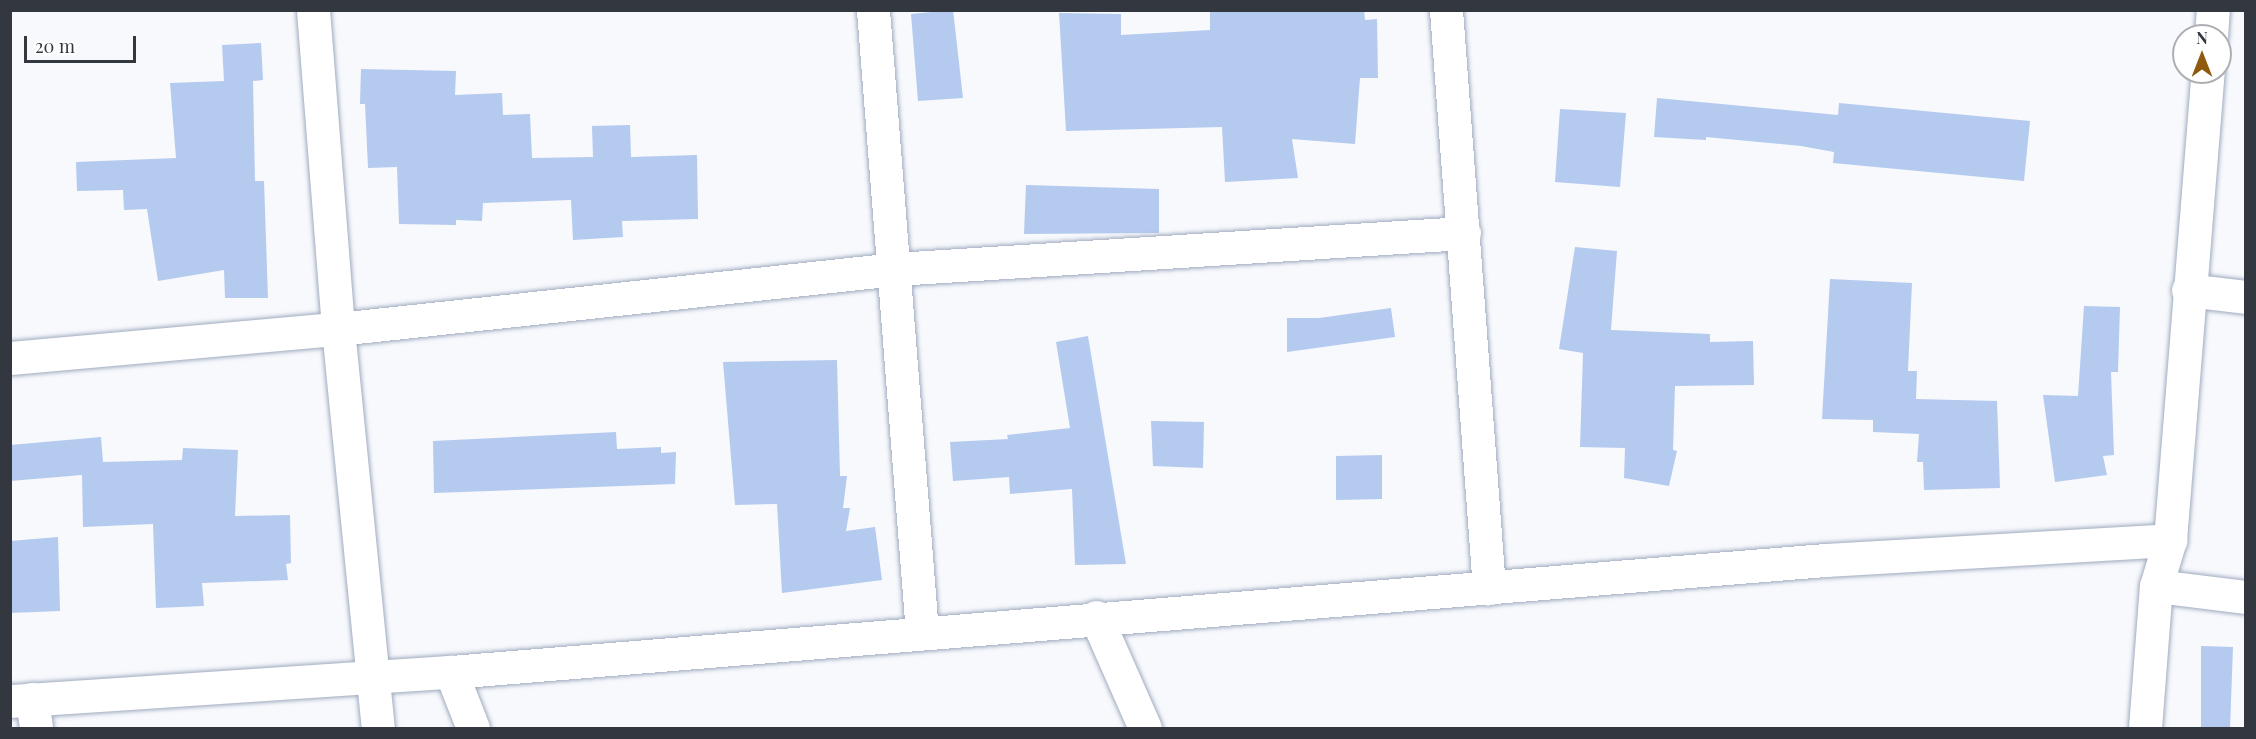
<!DOCTYPE html>
<style>
body{margin:0}
#map{position:relative;width:2256px;height:739px;overflow:hidden;background:#f7f9fd;font-family:"Playfair Display",serif}
div>[style]{position:absolute}
[style*='--x']{left:calc(var(--x)*1px);top:calc(var(--y)*1px);width:calc(var(--w)*1px);rotate:calc(var(--a)*1deg)}
.building>*{inset:0;background:#b5caef}
.roads{filter:drop-shadow(0 0 2px #a0abbf) drop-shadow(0 0 2px #a0abbf)}
.minor>*{height:33px;margin:-16.5px;padding:0 16.5px;transform-origin:16.5px;border-radius:16.5px;background:#fff}
.tertiary>*{height:33px;margin:-16.5px;padding:0 16.5px;transform-origin:16.5px;border-radius:16.5px;background:#fff}
span{translate:-50% -50%;white-space:nowrap;text-align:center;line-height:1.15;-webkit-text-stroke:6px #fff;paint-order:stroke}
.frame{position:absolute;inset:0;border:12px solid #333740;pointer-events:none}
.north{position:absolute;left:2172px;top:24px;width:60px;height:60px;box-sizing:border-box;background:#fff;border:2px solid #adafb3;border-radius:50%;rotate:0deg;font-size:16px;font-weight:700;line-height:24px;text-align:center;color:#333740}
.north::after{content:'';display:block;margin:auto;width:21px;height:27px;background:#8f5a0d;clip-path:polygon(50% 0,100% 100%,50% 72%,0 100%)}
.scale{position:absolute;left:24px;top:36px;width:112px;height:27px;box-sizing:border-box;border:3px solid #333740;border-top:0;padding-left:8px;font-size:18px;line-height:21px;white-space:nowrap;color:#333740;-webkit-text-stroke:4px #fff;paint-order:stroke}
</style>
<div id="map">
<div class="building">
<i style="clip-path:polygon(953px 10px,963px 98px,918px 101px,911px 14px)"></i>
<i style="clip-path:polygon(1210px 10px,1364px 10px,1365px 20px,1377px 19px,1378px 78px,1360px 78px,1355px 144px,1292px 139px,1298px 178px,1225px 182px,1222px 127px,1066px 131px,1059px 13px,1121px 14px,1121px 35px,1210px 30px)"></i>
<i style="clip-path:polygon(261px 43px,263px 80px,253px 81px,255px 181px,264px 181px,268px 298px,225px 298px,224px 270px,158px 281px,147px 209px,124px 210px,123px 190px,77px 191px,76px 162px,176px 158px,170px 83px,224px 81px,222px 45px)"></i>
<i style="clip-path:polygon(361px 69px,456px 71px,455px 95px,502px 93px,503px 115px,530px 114px,532px 158px,593px 157px,592px 126px,630px 125px,631px 157px,697px 155px,698px 219px,622px 221px,623px 237px,573px 240px,571px 200px,483px 203px,482px 221px,456px 220px,456px 225px,399px 224px,397px 167px,368px 168px,365px 104px,360px 104px)"></i>
<i style="clip-path:polygon(1657px 98px,1838px 115px,1839px 103px,2030px 121px,2024px 181px,1833px 163px,1834px 152px,1801px 146px,1706px 137px,1706px 140px,1654px 137px)"></i>
<i style="clip-path:polygon(1560px 109px,1626px 113px,1620px 187px,1555px 182px)"></i>
<i style="clip-path:polygon(1026px 185px,1159px 189px,1159px 233px,1024px 234px)"></i>
<i style="clip-path:polygon(1575px 247px,1617px 251px,1611px 330px,1710px 334px,1710px 342px,1753px 341px,1754px 385px,1675px 386px,1673px 450px,1677px 451px,1669px 486px,1624px 478px,1625px 448px,1580px 447px,1583px 353px,1559px 349px)"></i>
<i style="clip-path:polygon(1830px 279px,1912px 283px,1908px 371px,1917px 371px,1916px 399px,1997px 401px,2000px 488px,1924px 490px,1923px 462px,1917px 462px,1919px 434px,1873px 432px,1873px 420px,1822px 419px)"></i>
<i style="clip-path:polygon(2084px 306px,2120px 307px,2118px 372px,2111px 372px,2114px 455px,2103px 456px,2107px 475px,2055px 482px,2043px 395px,2078px 396px)"></i>
<i style="clip-path:polygon(1391px 308px,1395px 337px,1287px 352px,1287px 318px,1319px 318px)"></i>
<i style="clip-path:polygon(1088px 336px,1126px 564px,1075px 565px,1072px 489px,1010px 494px,1009px 477px,953px 481px,950px 442px,1008px 439px,1007px 435px,1070px 428px,1056px 342px)"></i>
<i style="clip-path:polygon(837px 360px,840px 476px,847px 476px,843px 508px,850px 508px,846px 531px,875px 527px,882px 580px,782px 593px,777px 504px,735px 505px,723px 362px)"></i>
<i style="clip-path:polygon(1151px 421px,1204px 422px,1203px 468px,1153px 466px)"></i>
<i style="clip-path:polygon(616px 432px,617px 449px,661px 447px,661px 453px,676px 452px,675px 484px,434px 493px,433px 441px)"></i>
<i style="clip-path:polygon(101px 437px,103px 462px,182px 460px,183px 448px,238px 450px,235px 516px,290px 515px,291px 563px,286px 564px,288px 580px,202px 583px,204px 606px,156px 608px,153px 524px,83px 527px,82px 475px,10px 481px,10px 445px)"></i>
<i style="clip-path:polygon(1382px 455px,1382px 499px,1336px 500px,1336px 456px)"></i>
<i style="clip-path:polygon(58px 537px,60px 611px,10px 613px,10px 541px)"></i>
<i style="clip-path:polygon(2201px 646px,2233px 647px,2230px 729px,2201px 729px)"></i>
</div>
<div class="roads">
<div class="minor">
<i style="--x:313;--y:10;--w:320;--a:85.5"></i>
<i style="--x:338;--y:329;--w:401;--a:84.3"></i>
<i style="--x:873;--y:10;--w:624;--a:85.5"></i>
<i style="--x:1446;--y:10;--w:580;--a:85.75"></i>
<i style="--x:2188;--y:290;--w:58;--a:6.9"></i>
<i style="--x:10;--y:358;--w:329;--a:-5.1"></i>
<i style="--x:338;--y:329;--w:561;--a:-6.14"></i>
<i style="--x:896;--y:269;--w:569;--a:-3.63"></i>
<i style="--x:2156;--y:586;--w:91;--a:7"></i>
<i style="--x:1096;--y:617;--w:121;--a:66.2"></i>
<i style="--x:451;--y:672;--w:60;--a:68.6"></i>
<i style="--x:32;--y:699;--w:29;--a:82"></i>
<i style="--x:10;--y:701;--w:442;--a:-3.8"></i>
<i style="--x:451;--y:672;--w:1379;--a:-4.66"></i>
<i style="--x:1825;--y:560;--w:346;--a:-3.3"></i>
</div>
<div class="tertiary">
<i style="--x:2211;--y:36;--w:26;--a:-86"></i>
<i style="--x:2145;--y:728;--w:142;--a:-85.6"></i>
<i style="--x:2156;--y:586;--w:48;--a:-73.1"></i>
<i style="--x:2170;--y:540;--w:470;--a:-85.4"></i>
</div>
</div>
<div class="frame"></div>
<div class="north">N</div>
<div class="scale">20 m</div>
</div>
